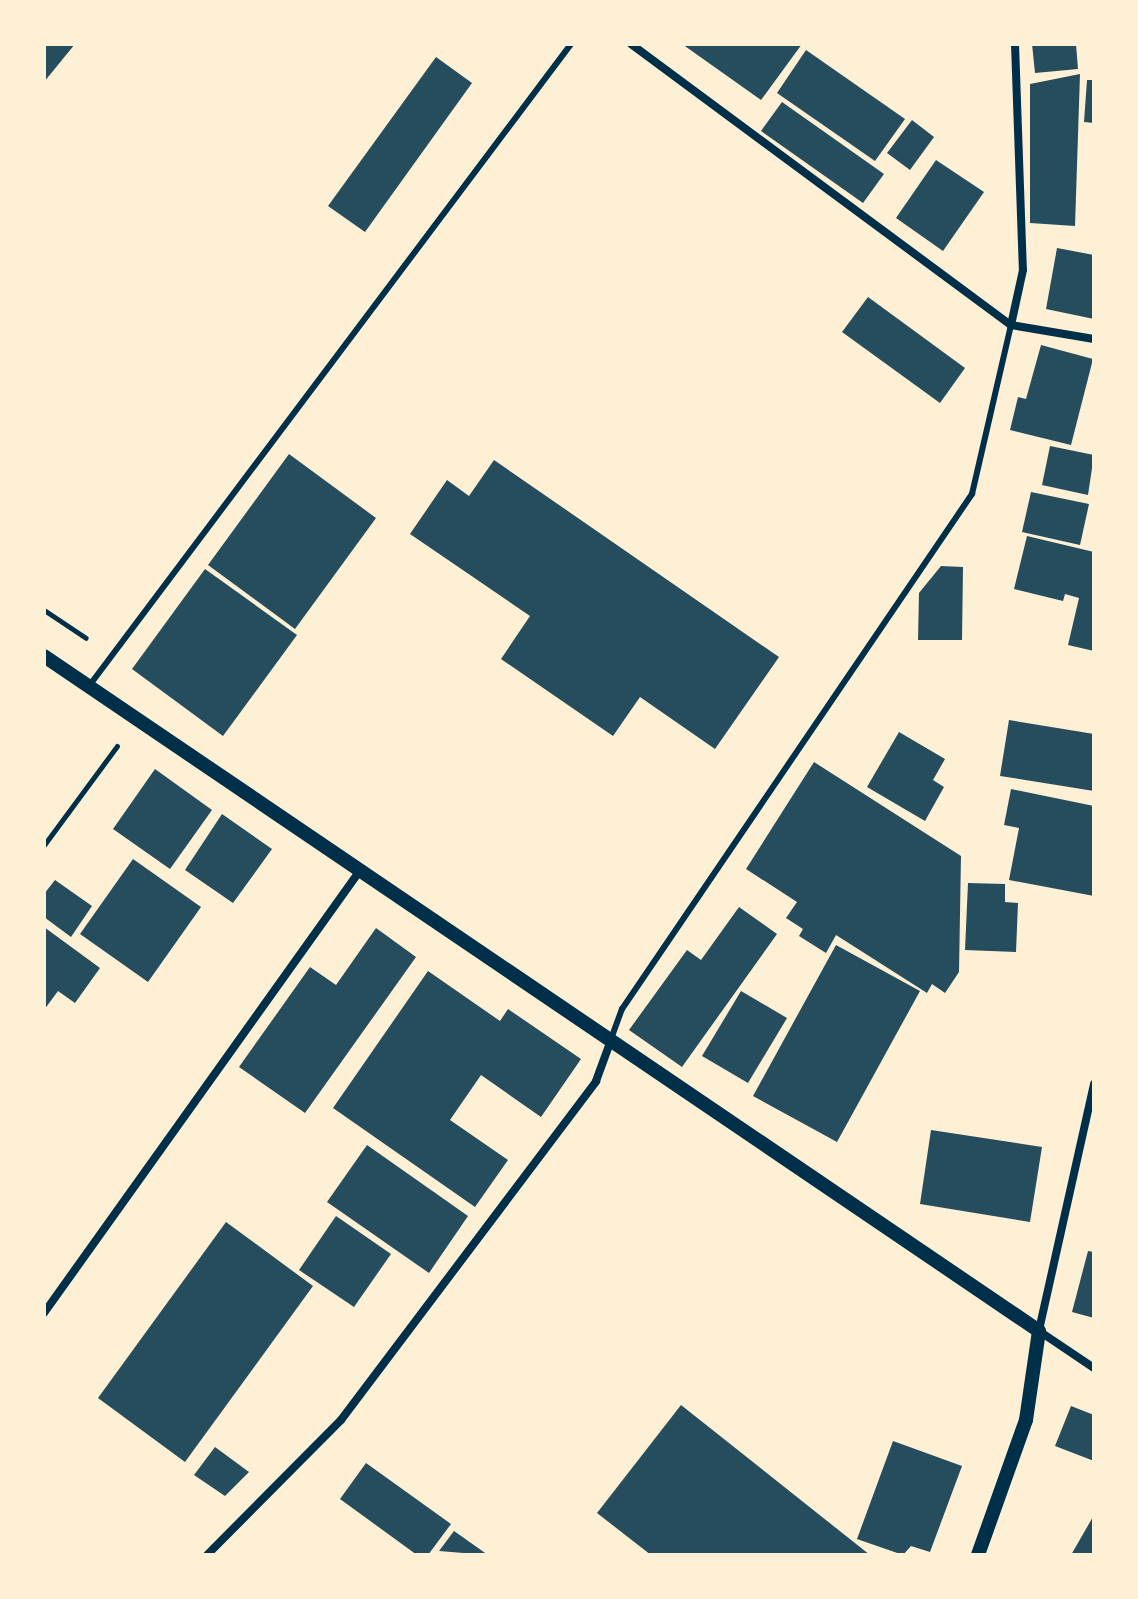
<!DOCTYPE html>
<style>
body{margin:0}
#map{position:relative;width:1138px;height:1599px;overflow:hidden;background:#fdf0d5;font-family:"Work Sans",sans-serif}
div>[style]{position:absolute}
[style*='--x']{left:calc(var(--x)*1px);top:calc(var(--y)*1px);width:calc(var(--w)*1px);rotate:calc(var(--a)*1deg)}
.building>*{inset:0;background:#264d5e}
.path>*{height:5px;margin:-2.5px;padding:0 2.5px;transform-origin:2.5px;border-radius:2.5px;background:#003049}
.service>*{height:6px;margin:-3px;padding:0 3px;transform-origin:3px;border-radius:3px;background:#003049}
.minor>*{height:8px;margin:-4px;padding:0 4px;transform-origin:4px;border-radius:4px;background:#003049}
.tertiary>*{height:14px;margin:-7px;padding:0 7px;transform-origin:7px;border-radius:7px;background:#003049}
span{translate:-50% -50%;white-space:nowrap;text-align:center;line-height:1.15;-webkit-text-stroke:6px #fdf0d5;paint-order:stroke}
.frame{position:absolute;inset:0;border:46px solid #fdf0d5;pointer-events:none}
</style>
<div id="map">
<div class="building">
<i style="clip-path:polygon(44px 44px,75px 44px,44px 82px)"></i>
<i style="clip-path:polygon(682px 44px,802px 44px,761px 100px)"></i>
<i style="clip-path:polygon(1032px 44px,1076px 44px,1078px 69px,1035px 73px)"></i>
<i style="clip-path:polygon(806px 50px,905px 119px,875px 161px,777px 93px)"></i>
<i style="clip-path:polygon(436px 57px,472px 83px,365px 232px,328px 206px)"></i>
<i style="clip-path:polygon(1080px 74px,1075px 226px,1030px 223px,1030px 84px)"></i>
<i style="clip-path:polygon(1087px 80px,1094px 80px,1094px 123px,1084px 122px)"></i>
<i style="clip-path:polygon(782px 102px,884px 174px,863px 203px,761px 131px)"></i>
<i style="clip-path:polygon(912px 120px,934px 137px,910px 170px,887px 153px)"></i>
<i style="clip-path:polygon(936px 160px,984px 192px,943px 251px,896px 218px)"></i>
<i style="clip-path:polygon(1057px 248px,1094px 255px,1094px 319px,1046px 309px)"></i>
<i style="clip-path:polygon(868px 297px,965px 368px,940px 403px,842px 332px)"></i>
<i style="clip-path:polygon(1041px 345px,1093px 359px,1071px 445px,1010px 430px,1018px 397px,1026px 399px)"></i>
<i style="clip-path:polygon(1050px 446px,1094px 455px,1088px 495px,1042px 485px)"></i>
<i style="clip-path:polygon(289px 454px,376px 518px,295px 629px,208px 565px)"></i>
<i style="clip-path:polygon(494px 460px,779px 657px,715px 749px,640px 697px,613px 736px,501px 659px,530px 616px,410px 534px,447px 480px,469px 496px)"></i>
<i style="clip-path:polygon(1031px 492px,1089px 504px,1080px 545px,1022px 532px)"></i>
<i style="clip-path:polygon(1027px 536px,1094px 552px,1094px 651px,1068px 645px,1079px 598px,1065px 594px,1063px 601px,1014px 589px)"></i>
<i style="clip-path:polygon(941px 566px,963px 567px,962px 640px,918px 640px,919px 593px)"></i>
<i style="clip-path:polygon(205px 569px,297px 635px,223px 736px,132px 669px)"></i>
<i style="clip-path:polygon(1009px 720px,1094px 734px,1094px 791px,1000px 776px)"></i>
<i style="clip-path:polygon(899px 732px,945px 759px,933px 780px,944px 787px,925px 821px,867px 787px)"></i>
<i style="clip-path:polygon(814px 762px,961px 856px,959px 972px,945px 993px,932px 984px,927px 993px,836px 935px,826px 953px,799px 936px,803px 929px,786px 918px,797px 902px,746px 869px)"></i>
<i style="clip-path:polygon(155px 769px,212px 810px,170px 869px,113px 829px)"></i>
<i style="clip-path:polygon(1011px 789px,1094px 806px,1094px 896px,1009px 880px,1019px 828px,1004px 825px)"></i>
<i style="clip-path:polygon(222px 814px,272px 849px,233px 903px,185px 870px)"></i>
<i style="clip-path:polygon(133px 859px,201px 907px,148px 982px,80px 934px)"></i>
<i style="clip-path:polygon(55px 880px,92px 906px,71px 937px,44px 917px,44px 894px)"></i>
<i style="clip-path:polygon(968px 883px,1005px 884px,1005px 902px,1018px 903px,1016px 952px,965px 950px)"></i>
<i style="clip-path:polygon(739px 907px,777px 934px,682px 1067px,629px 1030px,687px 950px,701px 960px)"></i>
<i style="clip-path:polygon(44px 927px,100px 968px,75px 1003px,58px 991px,44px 1010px)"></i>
<i style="clip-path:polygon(376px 928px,416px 957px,305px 1113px,239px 1067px,310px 967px,336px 985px)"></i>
<i style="clip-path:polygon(836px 945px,920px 991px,837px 1142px,753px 1096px)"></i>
<i style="clip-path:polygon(428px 971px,500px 1021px,508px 1009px,581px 1059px,541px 1117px,481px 1075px,450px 1120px,508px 1160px,475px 1207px,333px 1108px)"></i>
<i style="clip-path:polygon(741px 991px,787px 1018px,748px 1083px,702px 1056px)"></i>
<i style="clip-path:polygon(931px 1130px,1042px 1147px,1030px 1222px,920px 1204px)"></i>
<i style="clip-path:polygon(367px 1145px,468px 1216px,429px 1273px,327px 1202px)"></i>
<i style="clip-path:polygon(336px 1216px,391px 1254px,354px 1307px,299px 1270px)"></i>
<i style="clip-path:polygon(226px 1222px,313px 1286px,185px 1462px,98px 1398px)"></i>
<i style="clip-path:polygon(1088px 1251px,1094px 1252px,1094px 1318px,1072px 1312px)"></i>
<i style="clip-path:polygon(681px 1405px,870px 1555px,651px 1555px,597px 1513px)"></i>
<i style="clip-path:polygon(1071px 1406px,1094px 1415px,1094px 1461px,1055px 1446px)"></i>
<i style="clip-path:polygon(893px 1441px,962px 1466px,930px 1552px,911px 1546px,903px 1555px,857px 1539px)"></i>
<i style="clip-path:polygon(215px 1447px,249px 1472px,225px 1496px,194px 1475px)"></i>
<i style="clip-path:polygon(366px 1463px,451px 1524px,428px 1555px,417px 1555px,340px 1499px)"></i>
<i style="clip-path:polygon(1094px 1515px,1094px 1555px,1071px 1555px)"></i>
<i style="clip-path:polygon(454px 1531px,488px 1555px,439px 1551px)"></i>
</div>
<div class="path">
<i style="--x:44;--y:610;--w:50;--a:33.7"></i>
<i style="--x:44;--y:845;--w:123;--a:-53.6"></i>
</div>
<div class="service">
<i style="--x:89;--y:686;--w:803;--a:-53.1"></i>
<i style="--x:611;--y:1039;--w:32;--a:-70"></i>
<i style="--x:622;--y:1009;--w:623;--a:-55.8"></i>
<i style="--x:972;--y:494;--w:173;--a:-77"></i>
</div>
<div class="minor">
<i style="--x:631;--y:44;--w:473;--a:36.5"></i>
<i style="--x:1015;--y:44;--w:226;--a:88"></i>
<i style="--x:1023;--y:270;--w:56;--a:102.3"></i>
<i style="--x:1011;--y:325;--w:84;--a:9.6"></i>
<i style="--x:1094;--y:1084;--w:253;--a:102.6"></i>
<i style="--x:1039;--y:1331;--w:66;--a:33.9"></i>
<i style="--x:44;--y:1313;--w:546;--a:-54.47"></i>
<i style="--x:207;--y:1555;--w:190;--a:-45.2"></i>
<i style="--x:341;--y:1420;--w:424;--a:-53"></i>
<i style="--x:596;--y:1081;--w:40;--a:-69.8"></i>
</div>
<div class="tertiary">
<i style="--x:44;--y:656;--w:1202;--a:34.15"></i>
<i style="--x:1039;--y:1331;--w:90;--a:98.3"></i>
<i style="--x:1026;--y:1420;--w:143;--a:109.6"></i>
</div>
<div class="frame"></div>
</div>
